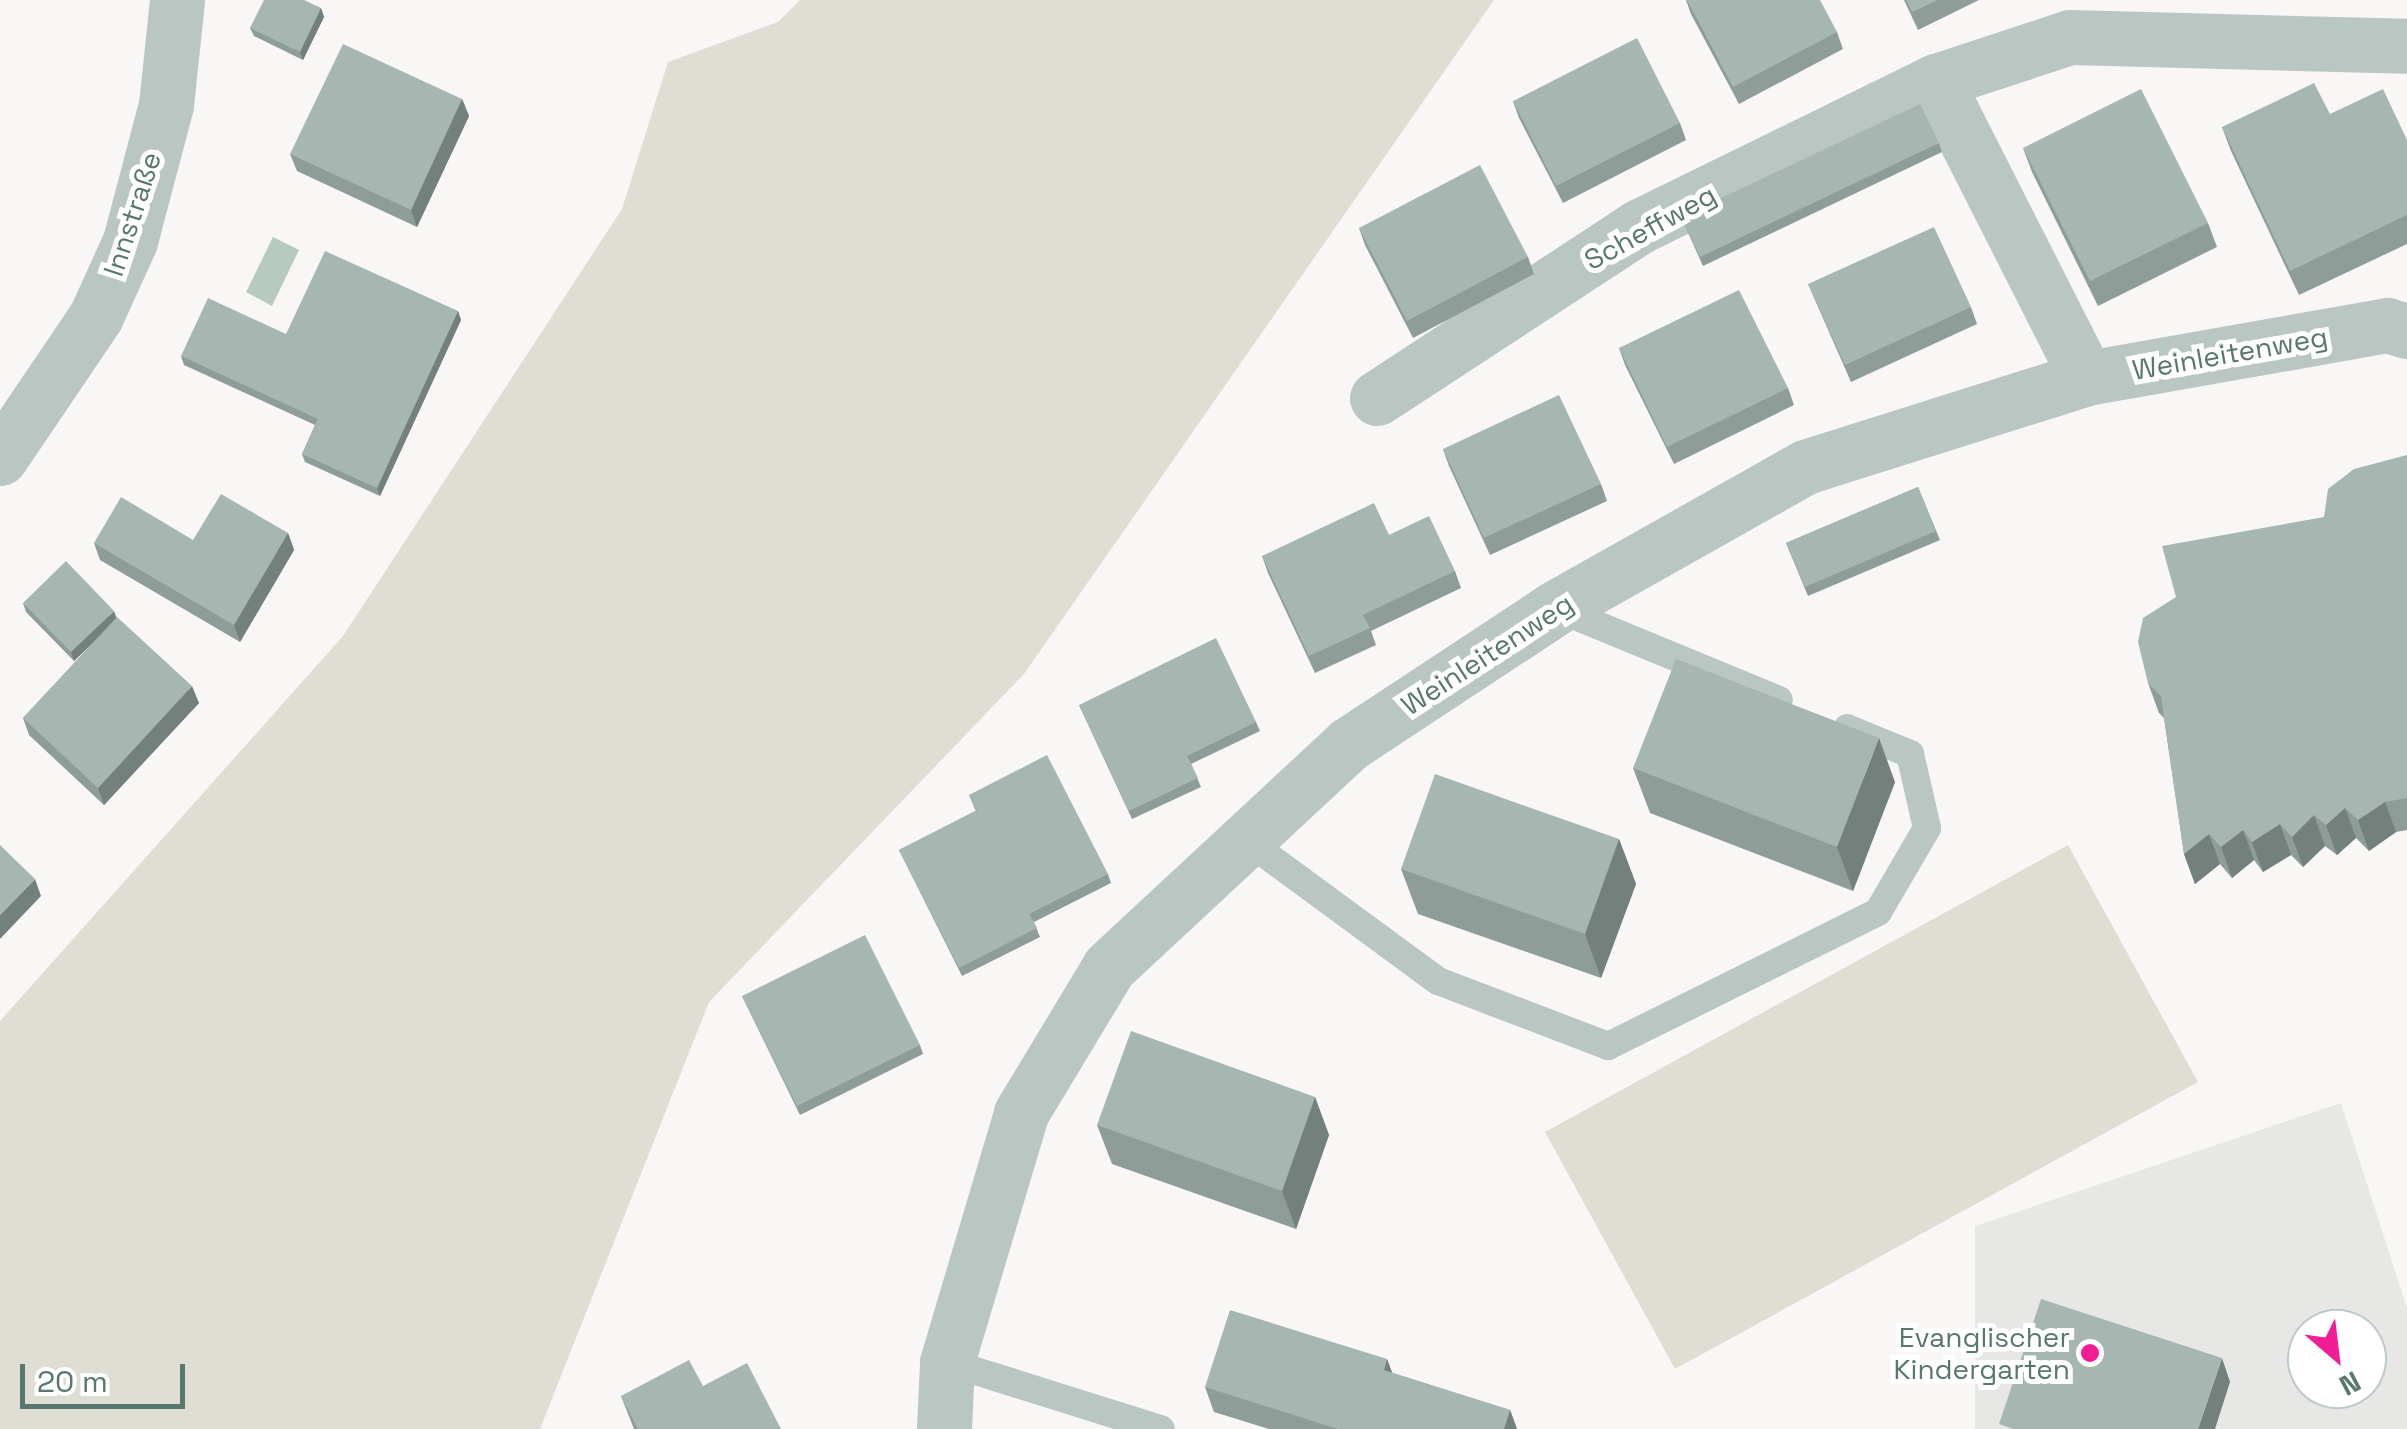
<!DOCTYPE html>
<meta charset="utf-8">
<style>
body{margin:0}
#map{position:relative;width:2407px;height:1429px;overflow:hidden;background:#f9f7f6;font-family:"Space Grotesk",sans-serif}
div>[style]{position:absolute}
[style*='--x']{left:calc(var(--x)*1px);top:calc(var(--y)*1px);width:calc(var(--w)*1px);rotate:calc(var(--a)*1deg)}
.built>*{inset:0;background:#e7e8e6}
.green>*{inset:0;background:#deded5}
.water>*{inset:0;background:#b7cabf}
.service>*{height:28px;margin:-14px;padding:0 14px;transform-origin:14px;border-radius:14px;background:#bac6c2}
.minor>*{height:55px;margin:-27.5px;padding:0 27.5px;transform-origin:27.5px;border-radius:27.5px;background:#bac6c2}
.wall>*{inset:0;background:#8e9d97}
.shaded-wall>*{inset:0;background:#74807b}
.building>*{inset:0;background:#a5b7b0}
.dots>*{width:28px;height:28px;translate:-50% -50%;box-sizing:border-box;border:5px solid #fff;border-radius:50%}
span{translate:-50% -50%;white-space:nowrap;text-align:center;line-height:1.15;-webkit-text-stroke:10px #fff;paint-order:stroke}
.street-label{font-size:28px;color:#58786d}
.poi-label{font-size:28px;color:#58786d}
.right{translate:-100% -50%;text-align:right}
.north{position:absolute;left:2287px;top:1309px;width:100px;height:100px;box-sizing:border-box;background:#fff;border:2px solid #bcc9c5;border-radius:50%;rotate:152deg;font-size:28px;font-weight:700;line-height:40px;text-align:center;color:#58786d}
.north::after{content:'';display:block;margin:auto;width:35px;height:45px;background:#f21d94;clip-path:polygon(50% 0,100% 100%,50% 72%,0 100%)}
.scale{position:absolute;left:20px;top:1364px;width:165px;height:45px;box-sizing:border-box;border:5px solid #58786d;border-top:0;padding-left:12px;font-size:30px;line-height:35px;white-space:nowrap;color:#58786d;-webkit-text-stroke:8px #fff;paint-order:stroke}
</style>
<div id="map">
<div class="built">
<i style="clip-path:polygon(evenodd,2341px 1103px,2407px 1308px,2407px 1429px,1975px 1429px,1975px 1226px,2341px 1103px,2307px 1329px,2367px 1329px,2367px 1389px,2307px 1389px,2307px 1329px)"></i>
</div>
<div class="green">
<i style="clip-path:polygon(800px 0,1494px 0,1024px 674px,709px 1002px,540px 1429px,0 1429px,0 1021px,343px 636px,622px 209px,668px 62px,778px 22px)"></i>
<i style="clip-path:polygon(2068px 845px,2198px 1082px,1675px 1369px,1545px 1132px)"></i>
</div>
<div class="water">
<i style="clip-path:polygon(273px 237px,299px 250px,272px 306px,246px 292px)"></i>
</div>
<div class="service">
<i style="--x:1556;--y:608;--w:241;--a:22.4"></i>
<i style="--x:1246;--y:840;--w:238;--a:36.3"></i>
<i style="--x:1438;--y:981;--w:182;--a:20.9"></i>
<i style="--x:1608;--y:1046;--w:301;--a:-26.4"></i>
<i style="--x:1878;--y:912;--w:97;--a:-59.7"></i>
<i style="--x:1927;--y:828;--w:76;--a:-102.9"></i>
<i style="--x:1910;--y:754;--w:68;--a:-157.6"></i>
<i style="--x:947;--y:1362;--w:224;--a:17.4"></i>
</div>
<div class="minor">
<i style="--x:1936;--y:81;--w:333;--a:63.1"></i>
<i style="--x:1377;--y:398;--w:314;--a:-33.2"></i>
<i style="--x:1640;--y:226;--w:330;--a:-26.1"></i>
<i style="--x:1936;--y:81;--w:141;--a:-18.2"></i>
<i style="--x:2070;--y:37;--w:337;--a:1.5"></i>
<i style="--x:0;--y:458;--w:171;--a:-55.9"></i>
<i style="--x:96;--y:316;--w:82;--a:-65.6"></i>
<i style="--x:130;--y:241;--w:141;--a:-75.2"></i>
<i style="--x:166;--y:105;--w:106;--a:-84"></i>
<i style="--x:944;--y:1429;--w:67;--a:-87.4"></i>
<i style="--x:947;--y:1362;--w:260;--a:-73.4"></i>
<i style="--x:1021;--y:1113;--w:170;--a:-58.9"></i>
<i style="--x:1109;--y:967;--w:328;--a:-42.9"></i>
<i style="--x:1349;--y:744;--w:247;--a:-33.4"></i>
<i style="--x:1555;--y:608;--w:287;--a:-29.4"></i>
<i style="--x:1805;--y:467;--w:296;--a:-17.5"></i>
<i style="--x:2087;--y:378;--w:305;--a:-10"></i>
<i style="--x:2387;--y:325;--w:21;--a:17"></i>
</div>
<div class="wall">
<i style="clip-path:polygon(1686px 0,1837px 32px,1843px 49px,1739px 104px,1691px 14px)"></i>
<i style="clip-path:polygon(1904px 0,1979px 0,1918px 30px)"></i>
<i style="clip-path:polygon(321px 8px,324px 17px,303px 60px,254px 36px,250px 28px)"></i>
<i style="clip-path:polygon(462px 99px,469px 116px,417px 227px,297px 171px,290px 154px)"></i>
<i style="clip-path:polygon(1513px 101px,1680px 123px,1686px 140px,1563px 203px,1519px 118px)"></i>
<i style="clip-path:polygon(2330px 114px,2407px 140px,2407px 244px,2299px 295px,2231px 151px,2222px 127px)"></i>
<i style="clip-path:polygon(1939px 143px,1942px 152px,1703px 266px,1681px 217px)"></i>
<i style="clip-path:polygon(2023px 148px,2208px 223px,2217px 247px,2098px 306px,2032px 172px)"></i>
<i style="clip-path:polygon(1359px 228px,1528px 257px,1534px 274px,1413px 338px,1365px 245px)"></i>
<i style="clip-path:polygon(1808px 284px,1971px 307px,1977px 324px,1851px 382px)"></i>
<i style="clip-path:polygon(458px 311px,461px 320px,380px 496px,305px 462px,302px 454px,315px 425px,184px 365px,181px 356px,286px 334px)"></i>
<i style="clip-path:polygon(1619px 348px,1788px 388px,1794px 405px,1674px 464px,1625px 365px)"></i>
<i style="clip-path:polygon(1443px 449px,1601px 484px,1607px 501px,1490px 555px,1449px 466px)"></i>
<i style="clip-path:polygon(2407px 455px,2407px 830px,2396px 832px,2369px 851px,2356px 838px,2337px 855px,2325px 846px,2303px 867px,2291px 855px,2263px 872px,2254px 860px,2232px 878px,2220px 864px,2195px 884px,2184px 854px,2164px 718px,2159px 713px,2148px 683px,2324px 517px)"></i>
<i style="clip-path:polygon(1918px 487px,1940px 540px,1808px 596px,1786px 543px)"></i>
<i style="clip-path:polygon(288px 533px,294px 550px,240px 642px,100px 560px,94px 543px,193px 540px)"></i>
<i style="clip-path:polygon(1389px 535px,1455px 571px,1461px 588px,1371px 631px,1376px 645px,1315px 673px,1268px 573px,1262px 556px)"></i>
<i style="clip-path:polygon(23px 603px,117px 618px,199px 703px,104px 805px,29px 735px,23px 718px,92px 644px,74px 661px,26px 612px)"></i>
<i style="clip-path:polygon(1079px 705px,1256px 722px,1260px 731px,1191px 764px,1201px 787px,1132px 819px)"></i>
<i style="clip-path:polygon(1633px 768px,1895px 782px,1853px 891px,1650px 813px)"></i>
<i style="clip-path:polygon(969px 795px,1108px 874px,1111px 883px,1034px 922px,1040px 937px,962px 976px,899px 850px,976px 811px)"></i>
<i style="clip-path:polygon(1619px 839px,1636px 884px,1601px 978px,1418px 914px,1401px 869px)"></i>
<i style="clip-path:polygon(742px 996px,920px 1045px,923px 1054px,800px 1115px)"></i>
<i style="clip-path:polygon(1315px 1097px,1329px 1135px,1296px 1229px,1112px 1164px,1097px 1125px)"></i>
<i style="clip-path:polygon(1387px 1359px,1392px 1373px,1510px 1410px,1517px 1429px,1269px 1429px,1214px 1412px,1205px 1387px)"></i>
<i style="clip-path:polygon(703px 1386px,781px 1429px,634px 1429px,621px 1396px)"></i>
</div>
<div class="shaded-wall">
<i style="clip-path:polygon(321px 8px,324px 17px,303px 60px,300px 52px)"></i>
<i style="clip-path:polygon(462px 99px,469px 116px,417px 227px,411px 210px)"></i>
<i style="clip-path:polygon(458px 311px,461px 320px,380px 496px,377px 488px)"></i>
<i style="clip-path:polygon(288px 533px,294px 550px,240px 642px,234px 625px)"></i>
<i style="clip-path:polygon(114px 611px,117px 619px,74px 661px,71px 652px)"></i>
<i style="clip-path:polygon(192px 686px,199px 703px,104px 805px,98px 788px)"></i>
<i style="clip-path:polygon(1879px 738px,1895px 782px,1853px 891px,1837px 847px)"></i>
<i style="clip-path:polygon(2385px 802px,2396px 832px,2369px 851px,2358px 820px)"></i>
<i style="clip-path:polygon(2345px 808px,2356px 838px,2337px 855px,2326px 825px)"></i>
<i style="clip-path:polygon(2314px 815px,2325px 846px,2303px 867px,2292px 837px)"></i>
<i style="clip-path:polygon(2280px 824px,2291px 855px,2263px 872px,2252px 842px)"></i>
<i style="clip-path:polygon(2243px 830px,2254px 860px,2232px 878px,2221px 847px)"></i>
<i style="clip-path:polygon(2209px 834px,2220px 864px,2195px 884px,2184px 854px)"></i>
<i style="clip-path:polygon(1619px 839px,1636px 884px,1601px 978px,1585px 934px)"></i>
<i style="clip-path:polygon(35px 879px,41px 896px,0 939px,0 915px)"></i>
<i style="clip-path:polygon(1315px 1097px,1329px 1135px,1296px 1229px,1282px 1191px)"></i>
<i style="clip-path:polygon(2222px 1358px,2230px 1382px,2215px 1429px,2198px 1429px)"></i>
<i style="clip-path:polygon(1387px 1359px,1396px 1383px,1384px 1370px)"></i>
<i style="clip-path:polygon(1510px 1410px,1517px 1429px,1504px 1429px)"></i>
</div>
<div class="building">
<i style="clip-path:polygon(264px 0,304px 0,321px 8px,300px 52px,250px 28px)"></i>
<i style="clip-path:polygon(1687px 0,1820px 0,1837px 32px,1733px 87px)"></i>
<i style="clip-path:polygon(1906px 0,1938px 0,1912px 12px)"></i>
<i style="clip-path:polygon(1637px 38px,1680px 123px,1556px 186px,1513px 101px)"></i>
<i style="clip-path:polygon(343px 44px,462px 99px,411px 210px,290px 154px)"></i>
<i style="clip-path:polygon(2314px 83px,2330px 114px,2383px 89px,2407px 140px,2407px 215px,2290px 271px,2222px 127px)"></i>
<i style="clip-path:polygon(2141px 89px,2208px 223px,2090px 281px,2023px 148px)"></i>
<i style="clip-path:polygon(1920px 104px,1939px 143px,1700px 257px,1681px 217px)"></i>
<i style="clip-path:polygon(1480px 165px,1528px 257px,1407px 321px,1359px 228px)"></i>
<i style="clip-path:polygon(1934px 227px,1971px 307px,1845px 365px,1808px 284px)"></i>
<i style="clip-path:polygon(325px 251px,458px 311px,377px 488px,302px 454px,318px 419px,181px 356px,208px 298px,286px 334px)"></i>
<i style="clip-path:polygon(1739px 290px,1788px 388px,1667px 447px,1619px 348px)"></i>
<i style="clip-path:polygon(1559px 395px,1601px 484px,1484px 538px,1443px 449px)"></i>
<i style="clip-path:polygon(2407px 455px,2407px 798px,2385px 802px,2358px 820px,2345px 808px,2326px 825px,2314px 815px,2292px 837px,2280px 824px,2252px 842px,2243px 830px,2221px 847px,2209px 834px,2184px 854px,2161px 696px,2148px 683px,2138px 642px,2143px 618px,2176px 597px,2162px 546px,2324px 517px,2328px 489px,2354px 469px)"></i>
<i style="clip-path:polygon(1918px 487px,1936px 531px,1805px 587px,1786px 543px)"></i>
<i style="clip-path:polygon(221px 494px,288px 533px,234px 625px,94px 543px,121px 497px,193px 540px)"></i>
<i style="clip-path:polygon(1374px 503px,1389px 535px,1429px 516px,1455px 571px,1363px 615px,1370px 628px,1309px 656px,1262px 556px)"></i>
<i style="clip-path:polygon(66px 561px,114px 611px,71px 652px,23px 603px)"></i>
<i style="clip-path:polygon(117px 617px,192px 686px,98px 788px,23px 718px)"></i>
<i style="clip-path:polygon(1216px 638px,1256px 722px,1187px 756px,1198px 778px,1129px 811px,1079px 705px)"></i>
<i style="clip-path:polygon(1676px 659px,1879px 738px,1837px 847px,1633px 768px)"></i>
<i style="clip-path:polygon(1047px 755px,1108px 874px,1029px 914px,1037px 928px,959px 968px,899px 850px,977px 810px,969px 795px)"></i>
<i style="clip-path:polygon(1435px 774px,1619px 839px,1585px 934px,1401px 869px)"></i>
<i style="clip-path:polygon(0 845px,35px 879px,0 915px)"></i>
<i style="clip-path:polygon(865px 935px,920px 1045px,797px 1106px,742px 996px)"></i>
<i style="clip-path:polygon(1131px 1031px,1315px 1097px,1282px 1191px,1097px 1125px)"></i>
<i style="clip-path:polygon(2041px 1299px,2222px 1358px,2198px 1429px,2013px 1429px,1999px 1424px)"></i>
<i style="clip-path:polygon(1230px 1310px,1387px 1359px,1384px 1370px,1510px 1410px,1504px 1429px,1338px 1429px,1205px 1387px)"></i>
<i style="clip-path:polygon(689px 1360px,703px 1386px,747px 1363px,781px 1429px,638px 1429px,621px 1396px)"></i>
</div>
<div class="dots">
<i style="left:2090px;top:1353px;background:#f21d94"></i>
</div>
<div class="street-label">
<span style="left:132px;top:214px;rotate:-72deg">Innstraße</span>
<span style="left:1650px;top:227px;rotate:-29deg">Scheffweg</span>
<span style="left:2230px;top:353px;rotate:-10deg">Weinleitenweg</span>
<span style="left:1487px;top:654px;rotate:-33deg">Weinleitenweg</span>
</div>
<div class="poi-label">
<span class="right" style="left:2070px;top:1353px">Evanglischer<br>Kindergarten</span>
</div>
<div class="north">N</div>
<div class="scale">20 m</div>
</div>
